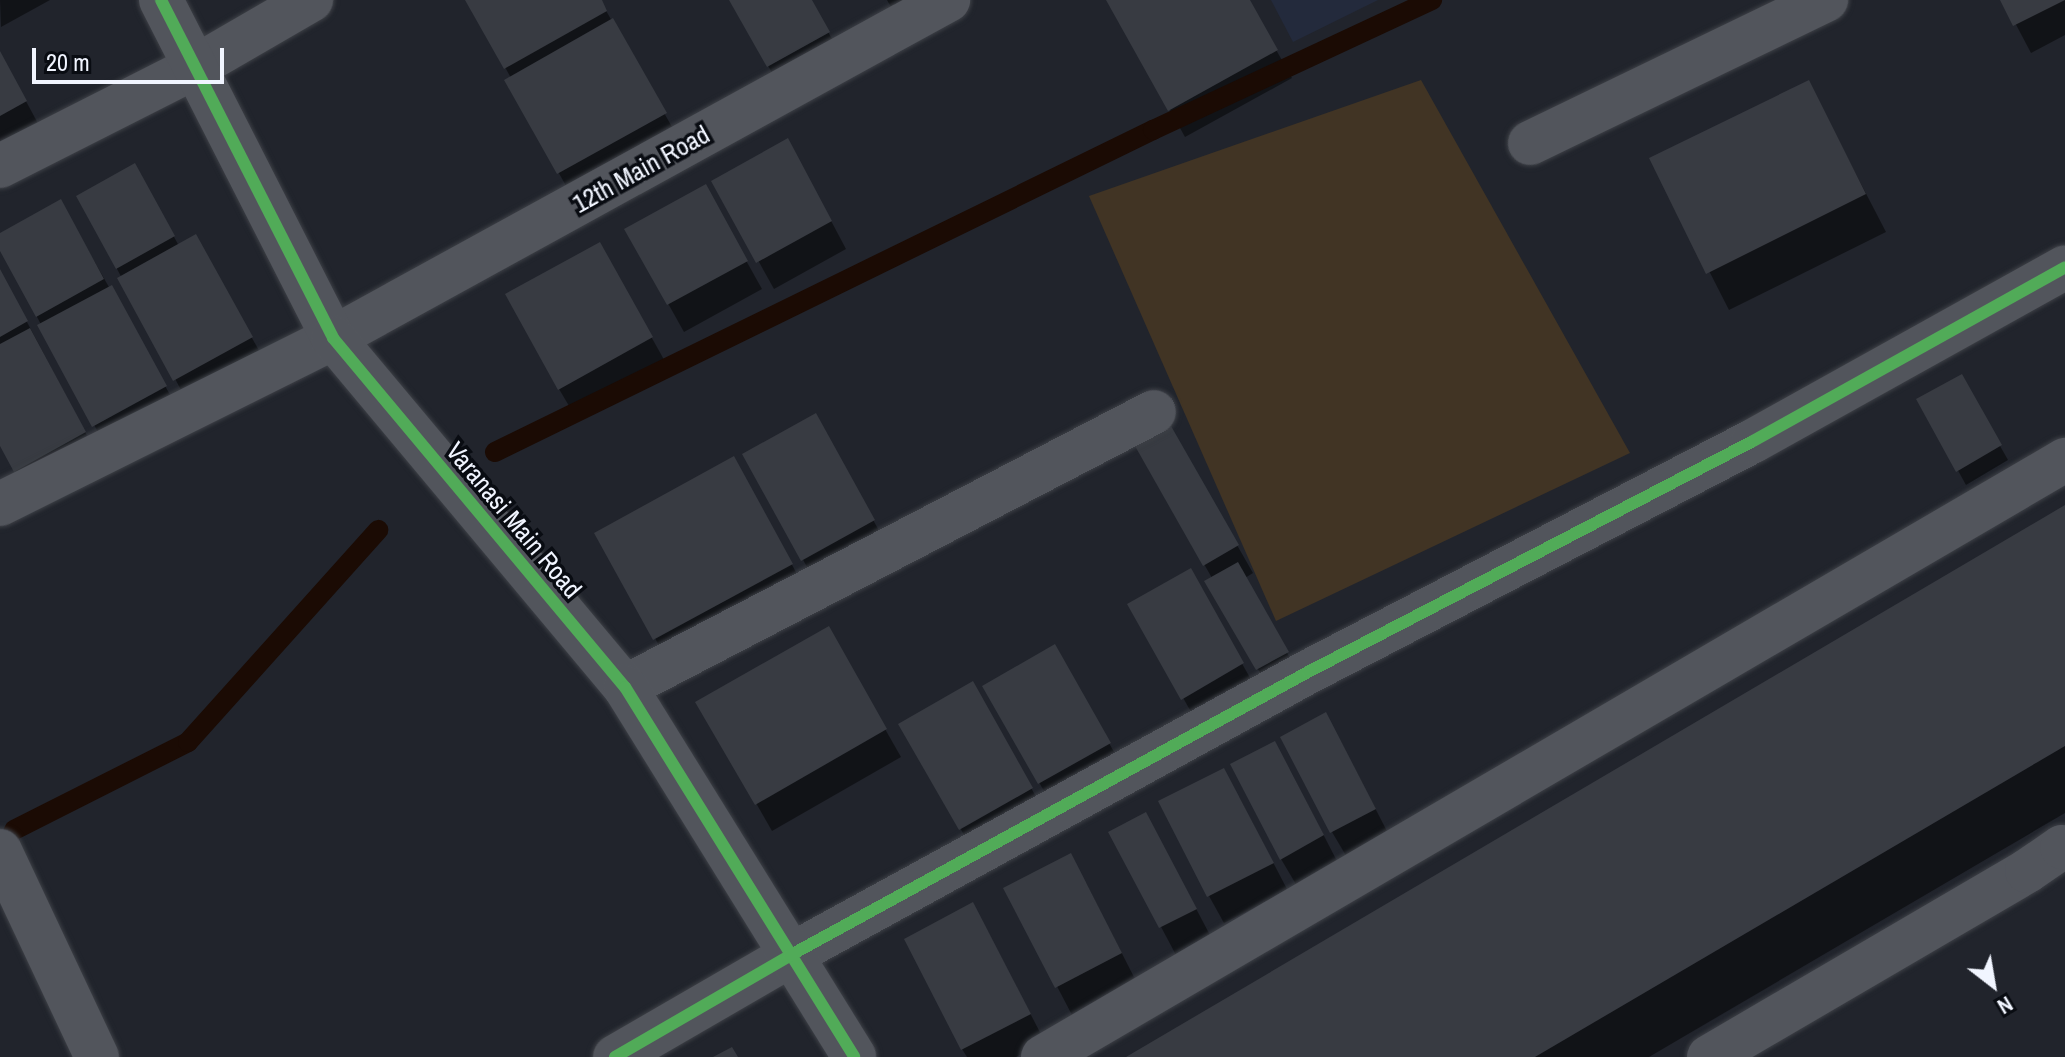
<!DOCTYPE html>
<style>
body{margin:0}
#map{position:relative;width:2065px;height:1057px;overflow:hidden;background:#21242c;font-family:"Archivo Narrow",sans-serif}
div>[style]{position:absolute}
[style*='--x']{left:calc(var(--x)*1px);top:calc(var(--y)*1px);width:calc(var(--w)*1px);rotate:calc(var(--a)*1deg)}
.built>*{inset:0;background:#232a3c}
.green>*{inset:0;background:#413424}
.shadow>*{inset:0;background:#0007}
.stream>*{height:20px;margin:-10px;padding:0 10px;transform-origin:10px;border-radius:10px;background:#1b0b04}
.building>*{inset:0;background:#383b42}
.roads{filter:drop-shadow(0 0 2px #3d4046) drop-shadow(0 0 2px #3d4046)}
.street>*{height:44px;margin:-22px;padding:0 22px;transform-origin:22px;border-radius:22px;background:#52555c}
.secondary>*{height:44px;margin:-22px;padding:0 22px;transform-origin:22px;border-radius:22px;background:#52555c}
.cycleway>*{height:12px;margin:-6px;padding:0 6px;transform-origin:6px;border-radius:6px;background:#51ab58}
span{translate:-50% -50%;white-space:nowrap;text-align:center;line-height:1.15;-webkit-text-stroke:7px #090c12;paint-order:stroke}
.street-label{font-size:26px;color:#f1f5ff}
.north{position:absolute;left:1953px;top:945px;width:80px;height:80px;-webkit-text-stroke:6px #090c12;paint-order:stroke;rotate:149deg;font-size:22px;font-weight:700;line-height:32px;text-align:center;color:#f1f5ff}
.north::after{content:'';display:block;margin:auto;width:28px;height:36px;background:#f1f5ff;clip-path:polygon(50% 0,100% 100%,50% 72%,0 100%)}
.scale{position:absolute;left:32px;top:48px;width:192px;height:36px;box-sizing:border-box;border:4px solid #f1f5ff;border-top:0;padding-left:10px;font-size:24px;line-height:28px;white-space:nowrap;color:#f1f5ff;-webkit-text-stroke:6px #090c12;paint-order:stroke}
</style>
<div id="map">
<div class="built">
<i style="clip-path:polygon(1271px 0,1378px 0,1293px 42px)"></i>
</div>
<div class="green">
<i style="clip-path:polygon(1421px 80px,1630px 453px,1276px 621px,1089px 196px)"></i>
</div>
<div class="shadow">
<i style="clip-path:polygon(0 0,50px 0,1px 27px)"></i>
<i style="clip-path:polygon(468px 0,600px 0,680px 141px,574px 200px,507px 81px,511px 78px)"></i>
<i style="clip-path:polygon(731px 0,810px 0,844px 60px,784px 94px)"></i>
<i style="clip-path:polygon(887px 0,954px 0,903px 28px)"></i>
<i style="clip-path:polygon(1109px 0,1248px 0,1292px 78px,1185px 137px)"></i>
<i style="clip-path:polygon(2003px 0,2065px 0,2065px 35px,2031px 53px)"></i>
<i style="clip-path:polygon(0 53px,41px 129px,0 152px)"></i>
<i style="clip-path:polygon(1808px 82px,1886px 232px,1729px 310px,1652px 159px)"></i>
<i style="clip-path:polygon(803px 168px,846px 249px,774px 289px,714px 181px)"></i>
<i style="clip-path:polygon(150px 193px,179px 246px,211px 264px,267px 365px,190px 407px,79px 197px)"></i>
<i style="clip-path:polygon(720px 214px,762px 289px,684px 332px,627px 230px)"></i>
<i style="clip-path:polygon(76px 229px,181px 414px,109px 453px,0 247px,0 235px)"></i>
<i style="clip-path:polygon(0 271px,100px 460px,31px 498px,0 442px)"></i>
<i style="clip-path:polygon(615px 272px,667px 365px,575px 416px,559px 389px)"></i>
<i style="clip-path:polygon(1961px 377px,2008px 460px,1966px 485px,1919px 400px)"></i>
<i style="clip-path:polygon(1170px 428px,1253px 573px,1245px 578px,1295px 667px,1266px 683px,1207px 581px,1212px 578px,1137px 447px)"></i>
<i style="clip-path:polygon(831px 443px,889px 549px,818px 587px,745px 454px)"></i>
<i style="clip-path:polygon(755px 496px,812px 602px,676px 676px,597px 534px)"></i>
<i style="clip-path:polygon(2065px 507px,2065px 813px,1649px 1057px,1130px 1057px)"></i>
<i style="clip-path:polygon(1190px 571px,1258px 692px,1199px 726px,1130px 604px)"></i>
<i style="clip-path:polygon(828px 629px,901px 757px,772px 831px,698px 702px)"></i>
<i style="clip-path:polygon(1054px 647px,1125px 771px,1055px 810px,984px 687px)"></i>
<i style="clip-path:polygon(972px 684px,1047px 816px,976px 856px,901px 724px)"></i>
<i style="clip-path:polygon(1341px 742px,1390px 837px,1348px 859px,1332px 832px)"></i>
<i style="clip-path:polygon(1290px 770px,1338px 863px,1297px 886px,1281px 859px)"></i>
<i style="clip-path:polygon(1239px 797px,1288px 891px,1224px 923px,1209px 896px)"></i>
<i style="clip-path:polygon(1111px 833px,1161px 842px,1211px 937px,1176px 955px)"></i>
<i style="clip-path:polygon(1086px 883px,1136px 981px,1072px 1015px,1006px 889px)"></i>
<i style="clip-path:polygon(988px 932px,1045px 1042px,1016px 1057px,967px 1057px,962px 1049px)"></i>
</div>
<div class="stream">
<i style="--x:495;--y:452;--w:733;--a:-26.08"></i>
<i style="--x:1153;--y:130;--w:308;--a:-25"></i>
<i style="--x:14;--y:830;--w:195;--a:-26.8"></i>
<i style="--x:188;--y:742;--w:285;--a:-48.1"></i>
</div>
<div class="building">
<i style="clip-path:polygon(465px 0,602px 0,607px 11px,504px 69px)"></i>
<i style="clip-path:polygon(729px 0,812px 0,830px 32px,767px 67px)"></i>
<i style="clip-path:polygon(1106px 0,1250px 0,1278px 50px,1168px 111px)"></i>
<i style="clip-path:polygon(2000px 0,2065px 0,2013px 26px)"></i>
<i style="clip-path:polygon(613px 18px,667px 113px,557px 174px,504px 80px)"></i>
<i style="clip-path:polygon(0 51px,27px 101px,0 116px)"></i>
<i style="clip-path:polygon(1809px 80px,1866px 194px,1706px 274px,1649px 158px)"></i>
<i style="clip-path:polygon(788px 138px,832px 221px,756px 263px,711px 181px)"></i>
<i style="clip-path:polygon(135px 163px,175px 236px,116px 269px,76px 196px)"></i>
<i style="clip-path:polygon(706px 184px,748px 261px,667px 305px,624px 229px)"></i>
<i style="clip-path:polygon(61px 199px,104px 279px,36px 317px,0 251px,0 233px)"></i>
<i style="clip-path:polygon(196px 234px,253px 337px,173px 381px,117px 278px)"></i>
<i style="clip-path:polygon(600px 242px,653px 337px,558px 390px,505px 294px)"></i>
<i style="clip-path:polygon(0 269px,28px 321px,0 337px)"></i>
<i style="clip-path:polygon(112px 285px,167px 386px,92px 427px,37px 325px)"></i>
<i style="clip-path:polygon(30px 328px,86px 432px,14px 472px,0 446px,0 344px)"></i>
<i style="clip-path:polygon(1962px 374px,2002px 445px,1956px 472px,1916px 399px)"></i>
<i style="clip-path:polygon(816px 413px,875px 520px,801px 561px,742px 454px)"></i>
<i style="clip-path:polygon(1171px 426px,1239px 545px,1203px 566px,1135px 446px)"></i>
<i style="clip-path:polygon(734px 456px,793px 564px,653px 640px,594px 533px)"></i>
<i style="clip-path:polygon(2065px 505px,2065px 746px,1535px 1057px,1126px 1057px)"></i>
<i style="clip-path:polygon(1238px 562px,1289px 652px,1256px 670px,1204px 581px)"></i>
<i style="clip-path:polygon(1191px 568px,1244px 663px,1181px 700px,1127px 604px)"></i>
<i style="clip-path:polygon(829px 626px,887px 729px,755px 805px,695px 702px)"></i>
<i style="clip-path:polygon(1055px 644px,1111px 743px,1038px 784px,982px 686px)"></i>
<i style="clip-path:polygon(973px 681px,1033px 788px,959px 830px,898px 724px)"></i>
<i style="clip-path:polygon(1326px 712px,1376px 809px,1330px 833px,1280px 737px)"></i>
<i style="clip-path:polygon(1275px 741px,1324px 835px,1280px 860px,1230px 764px)"></i>
<i style="clip-path:polygon(1224px 768px,1274px 863px,1207px 897px,1158px 801px)"></i>
<i style="clip-path:polygon(1146px 812px,1197px 909px,1159px 928px,1108px 832px)"></i>
<i style="clip-path:polygon(1071px 853px,1122px 953px,1055px 988px,1003px 888px)"></i>
<i style="clip-path:polygon(973px 902px,1031px 1014px,961px 1050px,904px 939px)"></i>
<i style="clip-path:polygon(732px 1047px,738px 1057px,713px 1057px)"></i>
</div>
<div class="roads">
<div class="street">
<i style="--x:1530;--y:143;--w:329;--a:-25.8"></i>
<i style="--x:0;--y:166;--w:221;--a:-26.9"></i>
<i style="--x:197;--y:66;--w:132;--a:-30.1"></i>
<i style="--x:0;--y:504;--w:372;--a:-26.5"></i>
<i style="--x:333;--y:338;--w:702;--a:-28.79"></i>
<i style="--x:625;--y:687;--w:596;--a:-27.47"></i>
<i style="--x:0;--y:851;--w:228;--a:64.8"></i>
<i style="--x:615;--y:1057;--w:201;--a:-30.1"></i>
<i style="--x:789;--y:956;--w:592;--a:-28.69"></i>
<i style="--x:1308;--y:672;--w:501;--a:-27.43"></i>
<i style="--x:1753;--y:441;--w:357;--a:-29.1"></i>
<i style="--x:1043;--y:1057;--w:1184;--a:-30.29"></i>
<i style="--x:1709;--y:1057;--w:368;--a:-30.3"></i>
<i style="--x:2027;--y:871;--w:42;--a:-34.4"></i>
<i style="--x:2062;--y:847;--w:3;--a:18"></i>
</div>
<div class="secondary">
<i style="--x:161;--y:0;--w:379;--a:63"></i>
<i style="--x:333;--y:338;--w:455;--a:50.1"></i>
<i style="--x:625;--y:687;--w:435;--a:58.2"></i>
</div>
</div>
<div class="cycleway">
<i style="--x:161;--y:0;--w:379;--a:63"></i>
<i style="--x:333;--y:338;--w:455;--a:50.1"></i>
<i style="--x:625;--y:687;--w:435;--a:58.2"></i>
<i style="--x:615;--y:1057;--w:201;--a:-30.1"></i>
<i style="--x:789;--y:956;--w:592;--a:-28.69"></i>
<i style="--x:1308;--y:672;--w:501;--a:-27.43"></i>
<i style="--x:1753;--y:441;--w:357;--a:-29.1"></i>
</div>
<div class="street-label">
<span style="left:641px;top:169px;rotate:-29deg">12th Main Road</span>
<span style="left:514px;top:520px;rotate:50deg">Varanasi Main Road</span>
</div>
<div class="north">N</div>
<div class="scale">20 m</div>
</div>
